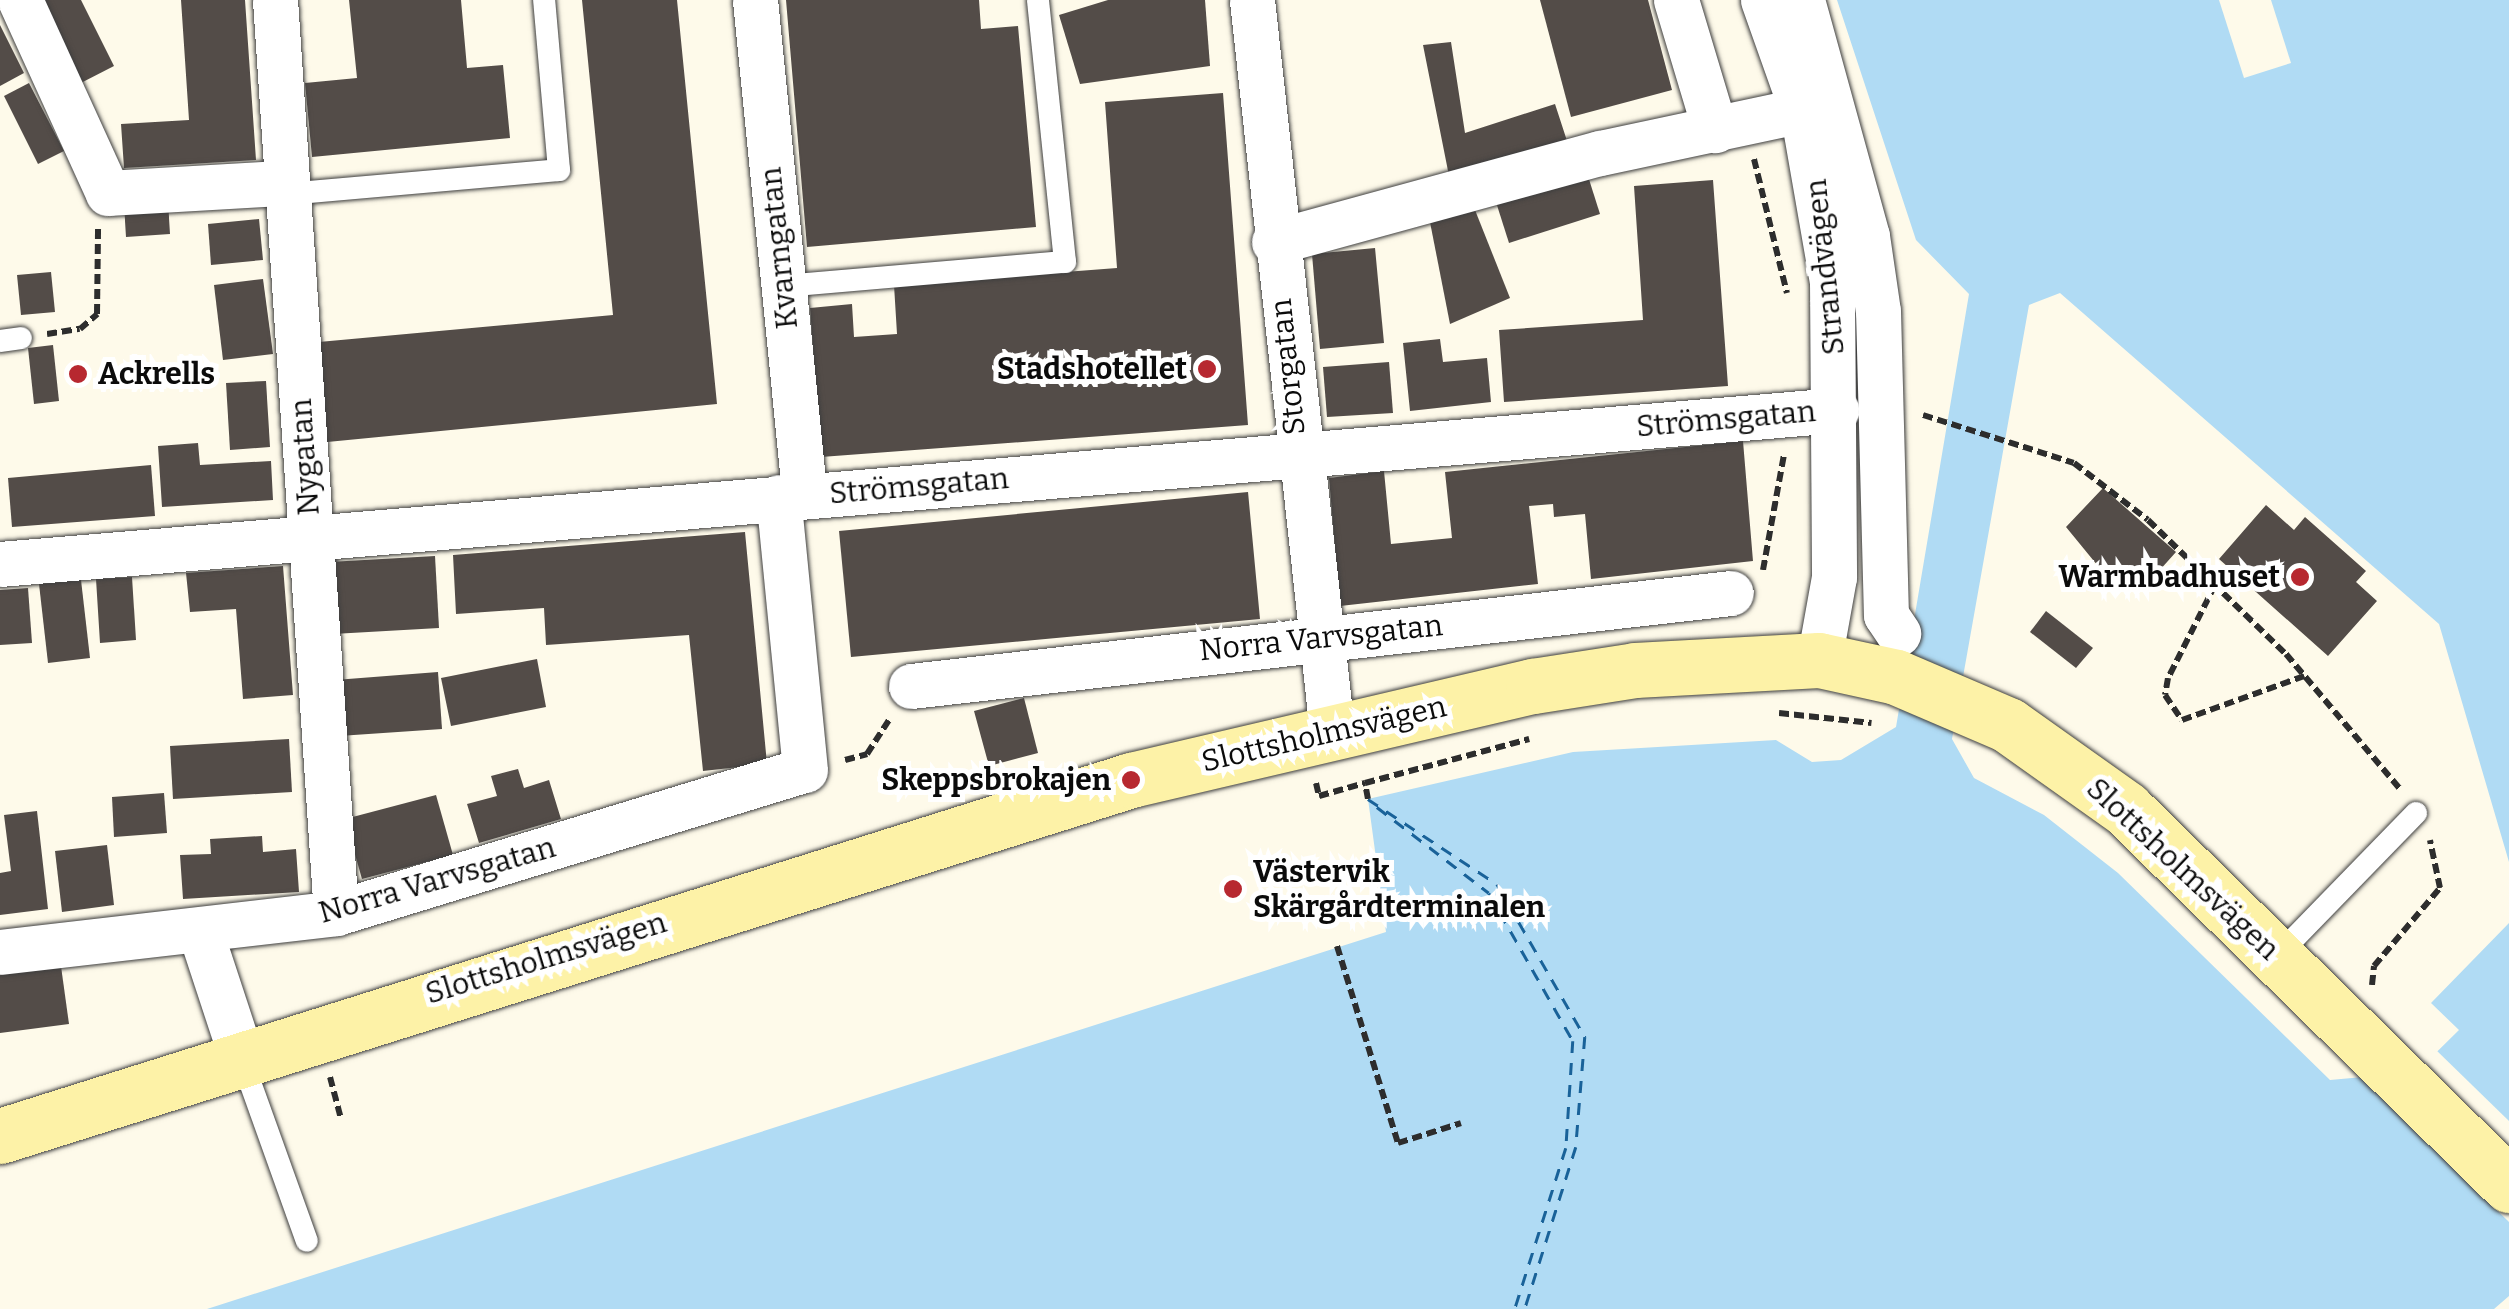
<!DOCTYPE html>
<meta charset="utf-8">
<style>
body{margin:0}
#map{position:relative;width:2509px;height:1309px;overflow:hidden;background:#fefaea;font-family:Bitter,serif}
div>[style]{position:absolute}
[style*='--x']{left:calc(var(--x)*1px);top:calc(var(--y)*1px);width:calc(var(--w)*1px);rotate:calc(var(--a)*1deg)}
.water>*{inset:0;background:#b0dbf4}
.pier>*{inset:0;background:#fefaea}
.ferry>*{height:2.5px;margin-top:-1.25px;transform-origin:0;background:repeating-linear-gradient(90deg,#196299 0 12px,transparent 0 22px)}
.building>*{inset:0;background:#534c48}
.path>*{height:6px;margin-top:-3px;transform-origin:0;background:repeating-linear-gradient(90deg,#2d2d2d 0 10px,transparent 0 15px)}
.roads{filter:drop-shadow(0 0 2px #3e3e3e) drop-shadow(0 0 2px #3e3e3e)}
.lane>*{height:22px;margin:-11px;padding:0 11px;transform-origin:11px;border-radius:11px;background:#fff}
.street>*{height:45px;margin:-22.5px;padding:0 22.5px;transform-origin:22.5px;border-radius:22.5px;background:#fff}
.secondary>*{height:55px;margin:-27.5px;padding:0 27.5px;transform-origin:27.5px;border-radius:27.5px;background:#fdf2a7}
.dots>*{width:28px;height:28px;translate:-50% -50%;box-sizing:border-box;border:5px solid #fff;border-radius:50%}
span{translate:-50% -50%;white-space:nowrap;text-align:center;line-height:1.15;-webkit-text-stroke:10px #fff;paint-order:stroke}
.street-label{font-size:30px;color:#0b0b0b}
.poi-label{font-size:30px;color:#0b0b0b;font-weight:700}
.right{translate:-100% -50%;text-align:right}
.left{translate:0 -50%;text-align:left}
</style>
<div id="map">
<div class="water">
<i style="clip-path:polygon(1837px 0,2509px 0,2509px 862px,2439px 624px,2060px 293px,2029px 305px,1952px 739px,1974px 778px,2044px 815px,2118px 873px,2330px 1080px,2363px 1077px,2387px 1101px,2459px 1030px,2431px 1003px,2509px 923px,2509px 1296px,2494px 1309px,207px 1309px,1386px 932px,1368px 799px,1573px 752px,1776px 740px,1812px 762px,1841px 760px,1896px 727px,1969px 294px,1916px 240px)"></i>
</div>
<div class="pier">
<i style="clip-path:polygon(2219px 0,2271px 0,2291px 63px,2244px 78px)"></i>
<i style="clip-path:polygon(2434px 1048px,2509px 1121px,2509px 1222px,2383px 1099px)"></i>
</div>
<div class="ferry">
<i style="--x:1368;--y:799;--w:154;--a:33.4"></i>
<i style="--x:1497;--y:884;--w:177;--a:60.1"></i>
<i style="--x:1585;--y:1037;--w:110;--a:94.7"></i>
<i style="--x:1576;--y:1147;--w:170;--a:107.5"></i>
<i style="--x:1377;--y:807;--w:141;--a:37.5"></i>
<i style="--x:1489;--y:893;--w:170;--a:60.4"></i>
<i style="--x:1573;--y:1041;--w:107;--a:93.7"></i>
<i style="--x:1566;--y:1148;--w:169;--a:107.6"></i>
</div>
<div class="building">
<i style="clip-path:polygon(31px 0,81px 0,114px 66px,75px 86px)"></i>
<i style="clip-path:polygon(181px 0,245px 0,256px 160px,124px 168px,121px 124px,189px 120px)"></i>
<i style="clip-path:polygon(349px 0,461px 0,467px 68px,503px 65px,510px 138px,312px 157px,305px 83px,357px 78px)"></i>
<i style="clip-path:polygon(582px 0,677px 0,717px 404px,317px 443px,308px 343px,613px 315px)"></i>
<i style="clip-path:polygon(786px 0,979px 0,981px 29px,1018px 26px,1036px 227px,807px 247px)"></i>
<i style="clip-path:polygon(1108px 0,1205px 0,1210px 66px,1080px 84px,1059px 15px)"></i>
<i style="clip-path:polygon(1540px 0,1648px 0,1672px 90px,1571px 117px)"></i>
<i style="clip-path:polygon(0 25px,24px 73px,0 86px)"></i>
<i style="clip-path:polygon(1451px 42px,1465px 133px,1555px 104px,1569px 147px,1451px 186px,1423px 45px)"></i>
<i style="clip-path:polygon(29px 83px,64px 151px,38px 164px,4px 96px)"></i>
<i style="clip-path:polygon(1223px 93px,1248px 425px,821px 457px,810px 308px,852px 304px,854px 337px,897px 334px,894px 285px,1117px 268px,1105px 102px)"></i>
<i style="clip-path:polygon(1587px 173px,1600px 214px,1509px 243px,1495px 199px)"></i>
<i style="clip-path:polygon(1713px 180px,1728px 386px,1504px 402px,1499px 330px,1643px 320px,1634px 186px)"></i>
<i style="clip-path:polygon(168px 201px,170px 234px,126px 237px,124px 204px)"></i>
<i style="clip-path:polygon(1473px 205px,1510px 298px,1450px 324px,1429px 217px)"></i>
<i style="clip-path:polygon(259px 219px,263px 260px,211px 265px,208px 224px)"></i>
<i style="clip-path:polygon(1375px 248px,1384px 343px,1320px 349px,1312px 254px)"></i>
<i style="clip-path:polygon(51px 272px,55px 312px,21px 315px,17px 275px)"></i>
<i style="clip-path:polygon(263px 279px,273px 354px,223px 360px,214px 285px)"></i>
<i style="clip-path:polygon(1440px 339px,1443px 362px,1487px 358px,1491px 402px,1410px 411px,1403px 343px)"></i>
<i style="clip-path:polygon(53px 345px,59px 401px,34px 404px,28px 348px)"></i>
<i style="clip-path:polygon(1389px 362px,1393px 413px,1327px 417px,1323px 367px)"></i>
<i style="clip-path:polygon(266px 381px,270px 447px,230px 450px,226px 383px)"></i>
<i style="clip-path:polygon(1743px 441px,1753px 561px,1591px 579px,1585px 514px,1554px 517px,1553px 504px,1529px 506px,1538px 584px,1340px 606px,1329px 478px,1384px 471px,1391px 544px,1452px 538px,1445px 472px)"></i>
<i style="clip-path:polygon(198px 443px,200px 465px,271px 461px,273px 500px,162px 507px,158px 446px)"></i>
<i style="clip-path:polygon(151px 465px,155px 516px,12px 527px,8px 478px)"></i>
<i style="clip-path:polygon(2103px 488px,2176px 552px,2141px 591px,2125px 577px,2116px 588px,2066px 527px)"></i>
<i style="clip-path:polygon(1248px 492px,1260px 619px,851px 657px,839px 531px)"></i>
<i style="clip-path:polygon(2266px 505px,2294px 530px,2305px 517px,2366px 571px,2356px 582px,2377px 601px,2328px 656px,2219px 559px)"></i>
<i style="clip-path:polygon(745px 532px,767px 764px,703px 771px,689px 635px,546px 645px,544px 608px,456px 614px,453px 555px)"></i>
<i style="clip-path:polygon(435px 556px,439px 628px,333px 634px,329px 562px)"></i>
<i style="clip-path:polygon(283px 566px,293px 695px,243px 699px,236px 609px,190px 612px,186px 573px)"></i>
<i style="clip-path:polygon(132px 577px,136px 640px,100px 643px,96px 579px)"></i>
<i style="clip-path:polygon(81px 580px,90px 658px,48px 663px,39px 584px)"></i>
<i style="clip-path:polygon(28px 588px,32px 643px,0 645px,0 590px)"></i>
<i style="clip-path:polygon(2046px 611px,2093px 648px,2076px 668px,2030px 632px)"></i>
<i style="clip-path:polygon(537px 659px,546px 707px,451px 726px,441px 678px)"></i>
<i style="clip-path:polygon(438px 672px,442px 729px,339px 736px,335px 680px)"></i>
<i style="clip-path:polygon(1024px 698px,1038px 753px,989px 766px,974px 711px)"></i>
<i style="clip-path:polygon(289px 739px,292px 792px,173px 799px,170px 746px)"></i>
<i style="clip-path:polygon(518px 769px,524px 788px,549px 780px,561px 819px,479px 843px,467px 804px,497px 796px,491px 776px)"></i>
<i style="clip-path:polygon(164px 793px,167px 833px,114px 837px,112px 797px)"></i>
<i style="clip-path:polygon(436px 795px,453px 855px,362px 879px,345px 819px)"></i>
<i style="clip-path:polygon(37px 811px,48px 909px,0 915px,0 873px,11px 871px,4px 815px)"></i>
<i style="clip-path:polygon(262px 836px,263px 852px,296px 849px,299px 892px,183px 899px,180px 855px,211px 854px,210px 839px)"></i>
<i style="clip-path:polygon(107px 845px,114px 905px,62px 912px,55px 851px)"></i>
<i style="clip-path:polygon(60px 959px,69px 1024px,0 1033px,0 967px)"></i>
</div>
<div class="path">
<i style="--x:1754;--y:159;--w:138;--a:76.2"></i>
<i style="--x:47;--y:334;--w:33;--a:-9"></i>
<i style="--x:80;--y:329;--w:23;--a:-41"></i>
<i style="--x:97;--y:314;--w:85;--a:-89.3"></i>
<i style="--x:1923;--y:415;--w:158;--a:17.6"></i>
<i style="--x:2074;--y:463;--w:93;--a:37.6"></i>
<i style="--x:2148;--y:520;--w:192;--a:44.2"></i>
<i style="--x:2286;--y:654;--w:178;--a:49.8"></i>
<i style="--x:1763;--y:570;--w:118;--a:-79.7"></i>
<i style="--x:2215;--y:585;--w:104;--a:116.8"></i>
<i style="--x:2168;--y:678;--w:17;--a:100"></i>
<i style="--x:2165;--y:695;--w:30;--a:56"></i>
<i style="--x:2182;--y:720;--w:130;--a:-19.8"></i>
<i style="--x:1779;--y:713;--w:93;--a:6.2"></i>
<i style="--x:845;--y:760;--w:23;--a:-15"></i>
<i style="--x:867;--y:754;--w:40;--a:-57.1"></i>
<i style="--x:1316;--y:783;--w:13;--a:77"></i>
<i style="--x:1319;--y:796;--w:48;--a:-15.8"></i>
<i style="--x:1368;--y:799;--w:16;--a:-101"></i>
<i style="--x:1365;--y:783;--w:170;--a:-15"></i>
<i style="--x:1337;--y:946;--w:206;--a:72.8"></i>
<i style="--x:1398;--y:1143;--w:66;--a:-17.6"></i>
<i style="--x:2372;--y:985;--w:19;--a:-84"></i>
<i style="--x:2374;--y:966;--w:102;--a:-49.8"></i>
<i style="--x:2440;--y:888;--w:49;--a:-101.8"></i>
<i style="--x:330;--y:1077;--w:43;--a:75.3"></i>
</div>
<div class="roads">
<div class="lane">
<i style="--x:286;--y:194;--w:274;--a:-5"></i>
<i style="--x:559;--y:170;--w:171;--a:-95"></i>
<i style="--x:783;--y:286;--w:283;--a:-4.9"></i>
<i style="--x:1065;--y:262;--w:263;--a:-95.9"></i>
<i style="--x:0;--y:341;--w:21;--a:-8"></i>
<i style="--x:2278;--y:955;--w:198;--a:-45.8"></i>
<i style="--x:241;--y:1057;--w:195;--a:70.3"></i>
</div>
<div class="street">
<i style="--x:20;--y:0;--w:212;--a:65.5"></i>
<i style="--x:108;--y:193;--w:176;--a:-3.3"></i>
<i style="--x:275;--y:0;--w:915;--a:86.18"></i>
<i style="--x:755;--y:0;--w:497;--a:84.3"></i>
<i style="--x:1252;--y:0;--w:736;--a:83.76"></i>
<i style="--x:1676;--y:0;--w:136;--a:73.3"></i>
<i style="--x:1763;--y:0;--w:117;--a:70.5"></i>
<i style="--x:1802;--y:110;--w:175;--a:80.1"></i>
<i style="--x:1832;--y:282;--w:295;--a:89.6"></i>
<i style="--x:1834;--y:577;--w:84;--a:100.2"></i>
<i style="--x:1802;--y:0;--w:245;--a:74.6"></i>
<i style="--x:1867;--y:236;--w:76;--a:81.7"></i>
<i style="--x:1878;--y:311;--w:304;--a:88.5"></i>
<i style="--x:1886;--y:615;--w:22;--a:56"></i>
<i style="--x:1274;--y:242;--w:338;--a:-15.3"></i>
<i style="--x:1600;--y:153;--w:207;--a:-12"></i>
<i style="--x:0;--y:564;--w:1843;--a:-4.79"></i>
<i style="--x:911;--y:686;--w:825;--a:-6.47"></i>
<i style="--x:200;--y:931;--w:128;--a:71.8"></i>
<i style="--x:0;--y:952;--w:338;--a:-6.6"></i>
<i style="--x:336;--y:913;--w:490;--a:-17"></i>
<i style="--x:805;--y:770;--w:274;--a:-95.6"></i>
</div>
<div class="secondary">
<i style="--x:0;--y:1136;--w:1186;--a:-17.47"></i>
<i style="--x:1131;--y:780;--w:413;--a:-13.2"></i>
<i style="--x:1533;--y:686;--w:103;--a:-8.9"></i>
<i style="--x:1635;--y:670;--w:184;--a:-3.1"></i>
<i style="--x:1819;--y:660;--w:79;--a:12.4"></i>
<i style="--x:1896;--y:677;--w:122;--a:23.2"></i>
<i style="--x:2008;--y:725;--w:145;--a:35.4"></i>
<i style="--x:2126;--y:809;--w:537;--a:44.47"></i>
</div>
</div>
<div class="dots">
<i style="left:1207px;top:369px;background:#b72830"></i>
<i style="left:78px;top:374px;background:#b72830"></i>
<i style="left:2300px;top:577px;background:#b72830"></i>
<i style="left:1131px;top:780px;background:#b72830"></i>
<i style="left:1233px;top:889px;background:#b72830"></i>
</div>
<div class="street-label">
<span style="left:779px;top:248px;rotate:-96deg">Kvarngatan</span>
<span style="left:1825px;top:267px;rotate:-96deg">Strandvägen</span>
<span style="left:1288px;top:367px;rotate:-96deg">Storgatan</span>
<span style="left:1726px;top:419px;rotate:-5deg">Strömsgatan</span>
<span style="left:305px;top:457px;rotate:-94deg">Nygatan</span>
<span style="left:919px;top:486px;rotate:-5deg">Strömsgatan</span>
<span style="left:1321px;top:638px;rotate:-6deg">Norra Varvsgatan</span>
<span style="left:1324px;top:734px;rotate:-13deg">Slottsholmsvägen</span>
<span style="left:2183px;top:869px;rotate:43deg">Slottsholmsvägen</span>
<span style="left:437px;top:880px;rotate:-16deg">Norra Varvsgatan</span>
<span style="left:546px;top:958px;rotate:-17deg">Slottsholmsvägen</span>
</div>
<div class="poi-label">
<span class="right" style="left:1187px;top:369px">Stadshotellet</span>
<span class="left" style="left:98px;top:374px">Ackrells</span>
<span class="right" style="left:2280px;top:577px">Warmbadhuset</span>
<span class="right" style="left:1111px;top:780px">Skeppsbrokajen</span>
<span class="left" style="left:1253px;top:889px">Västervik<br>Skärgårdterminalen</span>
</div>
</div>
